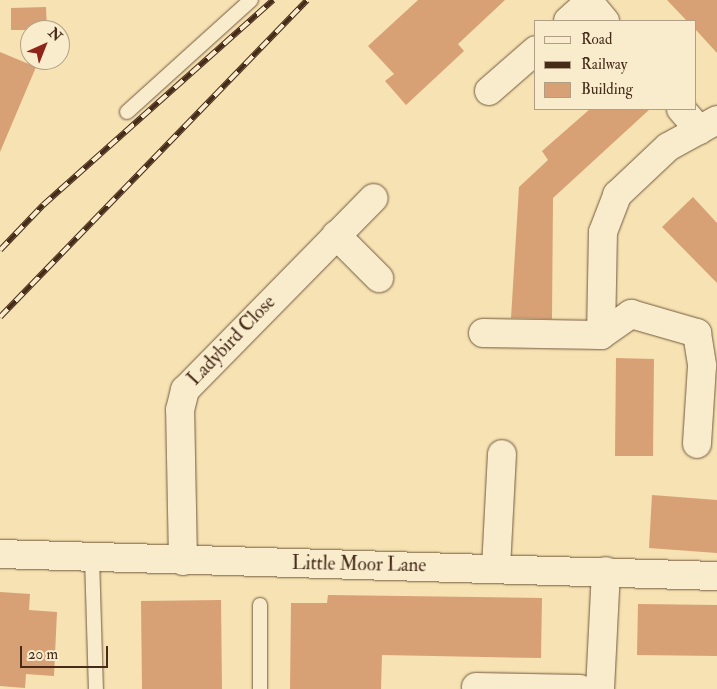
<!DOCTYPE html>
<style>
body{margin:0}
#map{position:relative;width:717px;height:689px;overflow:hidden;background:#f6e2b2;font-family:"IM FELL Double Pica",serif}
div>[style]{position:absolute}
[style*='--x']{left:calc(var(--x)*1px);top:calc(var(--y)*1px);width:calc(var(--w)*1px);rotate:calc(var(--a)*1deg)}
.building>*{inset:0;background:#d8a075}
.roads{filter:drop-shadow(0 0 1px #72593f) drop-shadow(0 0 1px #72593f)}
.service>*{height:14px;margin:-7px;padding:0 7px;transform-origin:7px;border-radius:7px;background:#f9eccd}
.minor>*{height:28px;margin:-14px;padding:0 14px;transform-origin:14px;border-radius:14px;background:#f9eccd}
.rail>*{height:5.5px;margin-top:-2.75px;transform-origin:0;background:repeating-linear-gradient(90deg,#f9eccd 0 11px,#462b19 0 22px);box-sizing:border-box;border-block:1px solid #462b19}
span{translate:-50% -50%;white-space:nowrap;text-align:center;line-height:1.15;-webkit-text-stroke:4px #f9eccd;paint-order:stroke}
.street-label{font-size:19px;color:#462b19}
.legend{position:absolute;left:534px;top:20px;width:162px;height:90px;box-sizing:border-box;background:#f9eccd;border:1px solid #b19f85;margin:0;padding:6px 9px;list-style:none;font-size:15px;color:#462b19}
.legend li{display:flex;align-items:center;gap:10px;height:25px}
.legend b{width:25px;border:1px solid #b19f85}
.north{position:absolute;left:20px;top:20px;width:50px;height:50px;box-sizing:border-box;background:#f9eccd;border:1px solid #b19f85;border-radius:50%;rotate:44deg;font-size:14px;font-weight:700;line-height:20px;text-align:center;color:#462b19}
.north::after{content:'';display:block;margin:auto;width:18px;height:22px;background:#8f2418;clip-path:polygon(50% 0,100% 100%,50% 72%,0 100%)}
.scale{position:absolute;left:20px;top:646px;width:88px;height:22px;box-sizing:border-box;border:2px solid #462b19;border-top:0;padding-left:6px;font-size:15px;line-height:18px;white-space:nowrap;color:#462b19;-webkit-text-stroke:4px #f9eccd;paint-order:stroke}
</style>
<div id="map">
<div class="building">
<i style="clip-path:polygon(418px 0,505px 0,458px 44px,464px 51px,406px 105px,385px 81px,394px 74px,368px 46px)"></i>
<i style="clip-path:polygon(667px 0,717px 0,717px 53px,696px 30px,696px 21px,687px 21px)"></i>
<i style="clip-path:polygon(46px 7px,47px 30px,11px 30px,11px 8px)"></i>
<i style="clip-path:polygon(0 52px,36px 67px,0 152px)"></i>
<i style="clip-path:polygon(590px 109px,650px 109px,553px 198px,552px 319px,511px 318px,519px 187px,548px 160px,542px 151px)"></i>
<i style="clip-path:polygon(693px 197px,717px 223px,717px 283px,662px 227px)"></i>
<i style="clip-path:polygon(616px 358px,654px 359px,653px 456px,615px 456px)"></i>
<i style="clip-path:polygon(652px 495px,717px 500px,717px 553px,649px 548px)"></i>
<i style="clip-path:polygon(0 592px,30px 594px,29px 610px,57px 612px,54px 676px,26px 674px,25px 688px,0 686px)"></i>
<i style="clip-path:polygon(328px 595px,542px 598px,541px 658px,382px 655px,381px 689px,290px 689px,291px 603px,327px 603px)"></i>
<i style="clip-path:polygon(221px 600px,222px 689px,142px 689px,141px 601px)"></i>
<i style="clip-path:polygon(638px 604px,717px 605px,717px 656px,637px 655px)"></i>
</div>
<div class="roads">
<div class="service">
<i style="--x:127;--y:112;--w:167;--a:-42.1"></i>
<i style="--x:92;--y:557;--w:132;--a:88.3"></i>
<i style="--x:260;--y:689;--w:84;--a:-90"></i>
</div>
<div class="minor">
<i style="--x:568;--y:21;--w:28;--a:-42"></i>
<i style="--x:589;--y:2;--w:25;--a:50"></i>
<i style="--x:489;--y:91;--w:62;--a:-41.1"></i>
<i style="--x:681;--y:109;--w:28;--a:49"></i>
<i style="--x:336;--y:235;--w:61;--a:45"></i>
<i style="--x:483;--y:333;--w:118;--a:1"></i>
<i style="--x:601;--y:335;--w:37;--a:-35"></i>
<i style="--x:631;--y:314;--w:69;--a:16.1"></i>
<i style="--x:697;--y:333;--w:33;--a:81"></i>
<i style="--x:702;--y:366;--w:78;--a:93.7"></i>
<i style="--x:601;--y:335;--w:103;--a:-88.9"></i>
<i style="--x:603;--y:232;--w:40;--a:-69"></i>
<i style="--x:617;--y:195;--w:70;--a:-43.3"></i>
<i style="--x:668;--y:147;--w:56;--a:-28.9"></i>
<i style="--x:0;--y:554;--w:717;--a:1.76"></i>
<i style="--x:183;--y:561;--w:151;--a:-91.1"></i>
<i style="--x:180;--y:410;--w:21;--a:-76"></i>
<i style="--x:185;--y:390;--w:269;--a:-45.5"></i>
<i style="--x:496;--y:568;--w:114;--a:-87"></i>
<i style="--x:476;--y:687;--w:104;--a:1.1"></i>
<i style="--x:600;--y:689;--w:118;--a:-87.1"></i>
</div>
</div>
<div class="rail">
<i style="--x:0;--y:250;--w:62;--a:-46.3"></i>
<i style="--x:43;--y:205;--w:308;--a:-41.7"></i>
<i style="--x:0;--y:317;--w:441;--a:-45.9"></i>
</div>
<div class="street-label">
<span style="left:232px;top:341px;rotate:-46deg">Ladybird Close</span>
<span style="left:359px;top:565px;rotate:1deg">Little Moor Lane</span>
</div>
<ul class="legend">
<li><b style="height:6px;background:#f9eccd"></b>Road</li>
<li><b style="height:6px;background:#462b19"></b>Railway</li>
<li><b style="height:14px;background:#d8a075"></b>Building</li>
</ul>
<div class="north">N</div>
<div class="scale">20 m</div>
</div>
